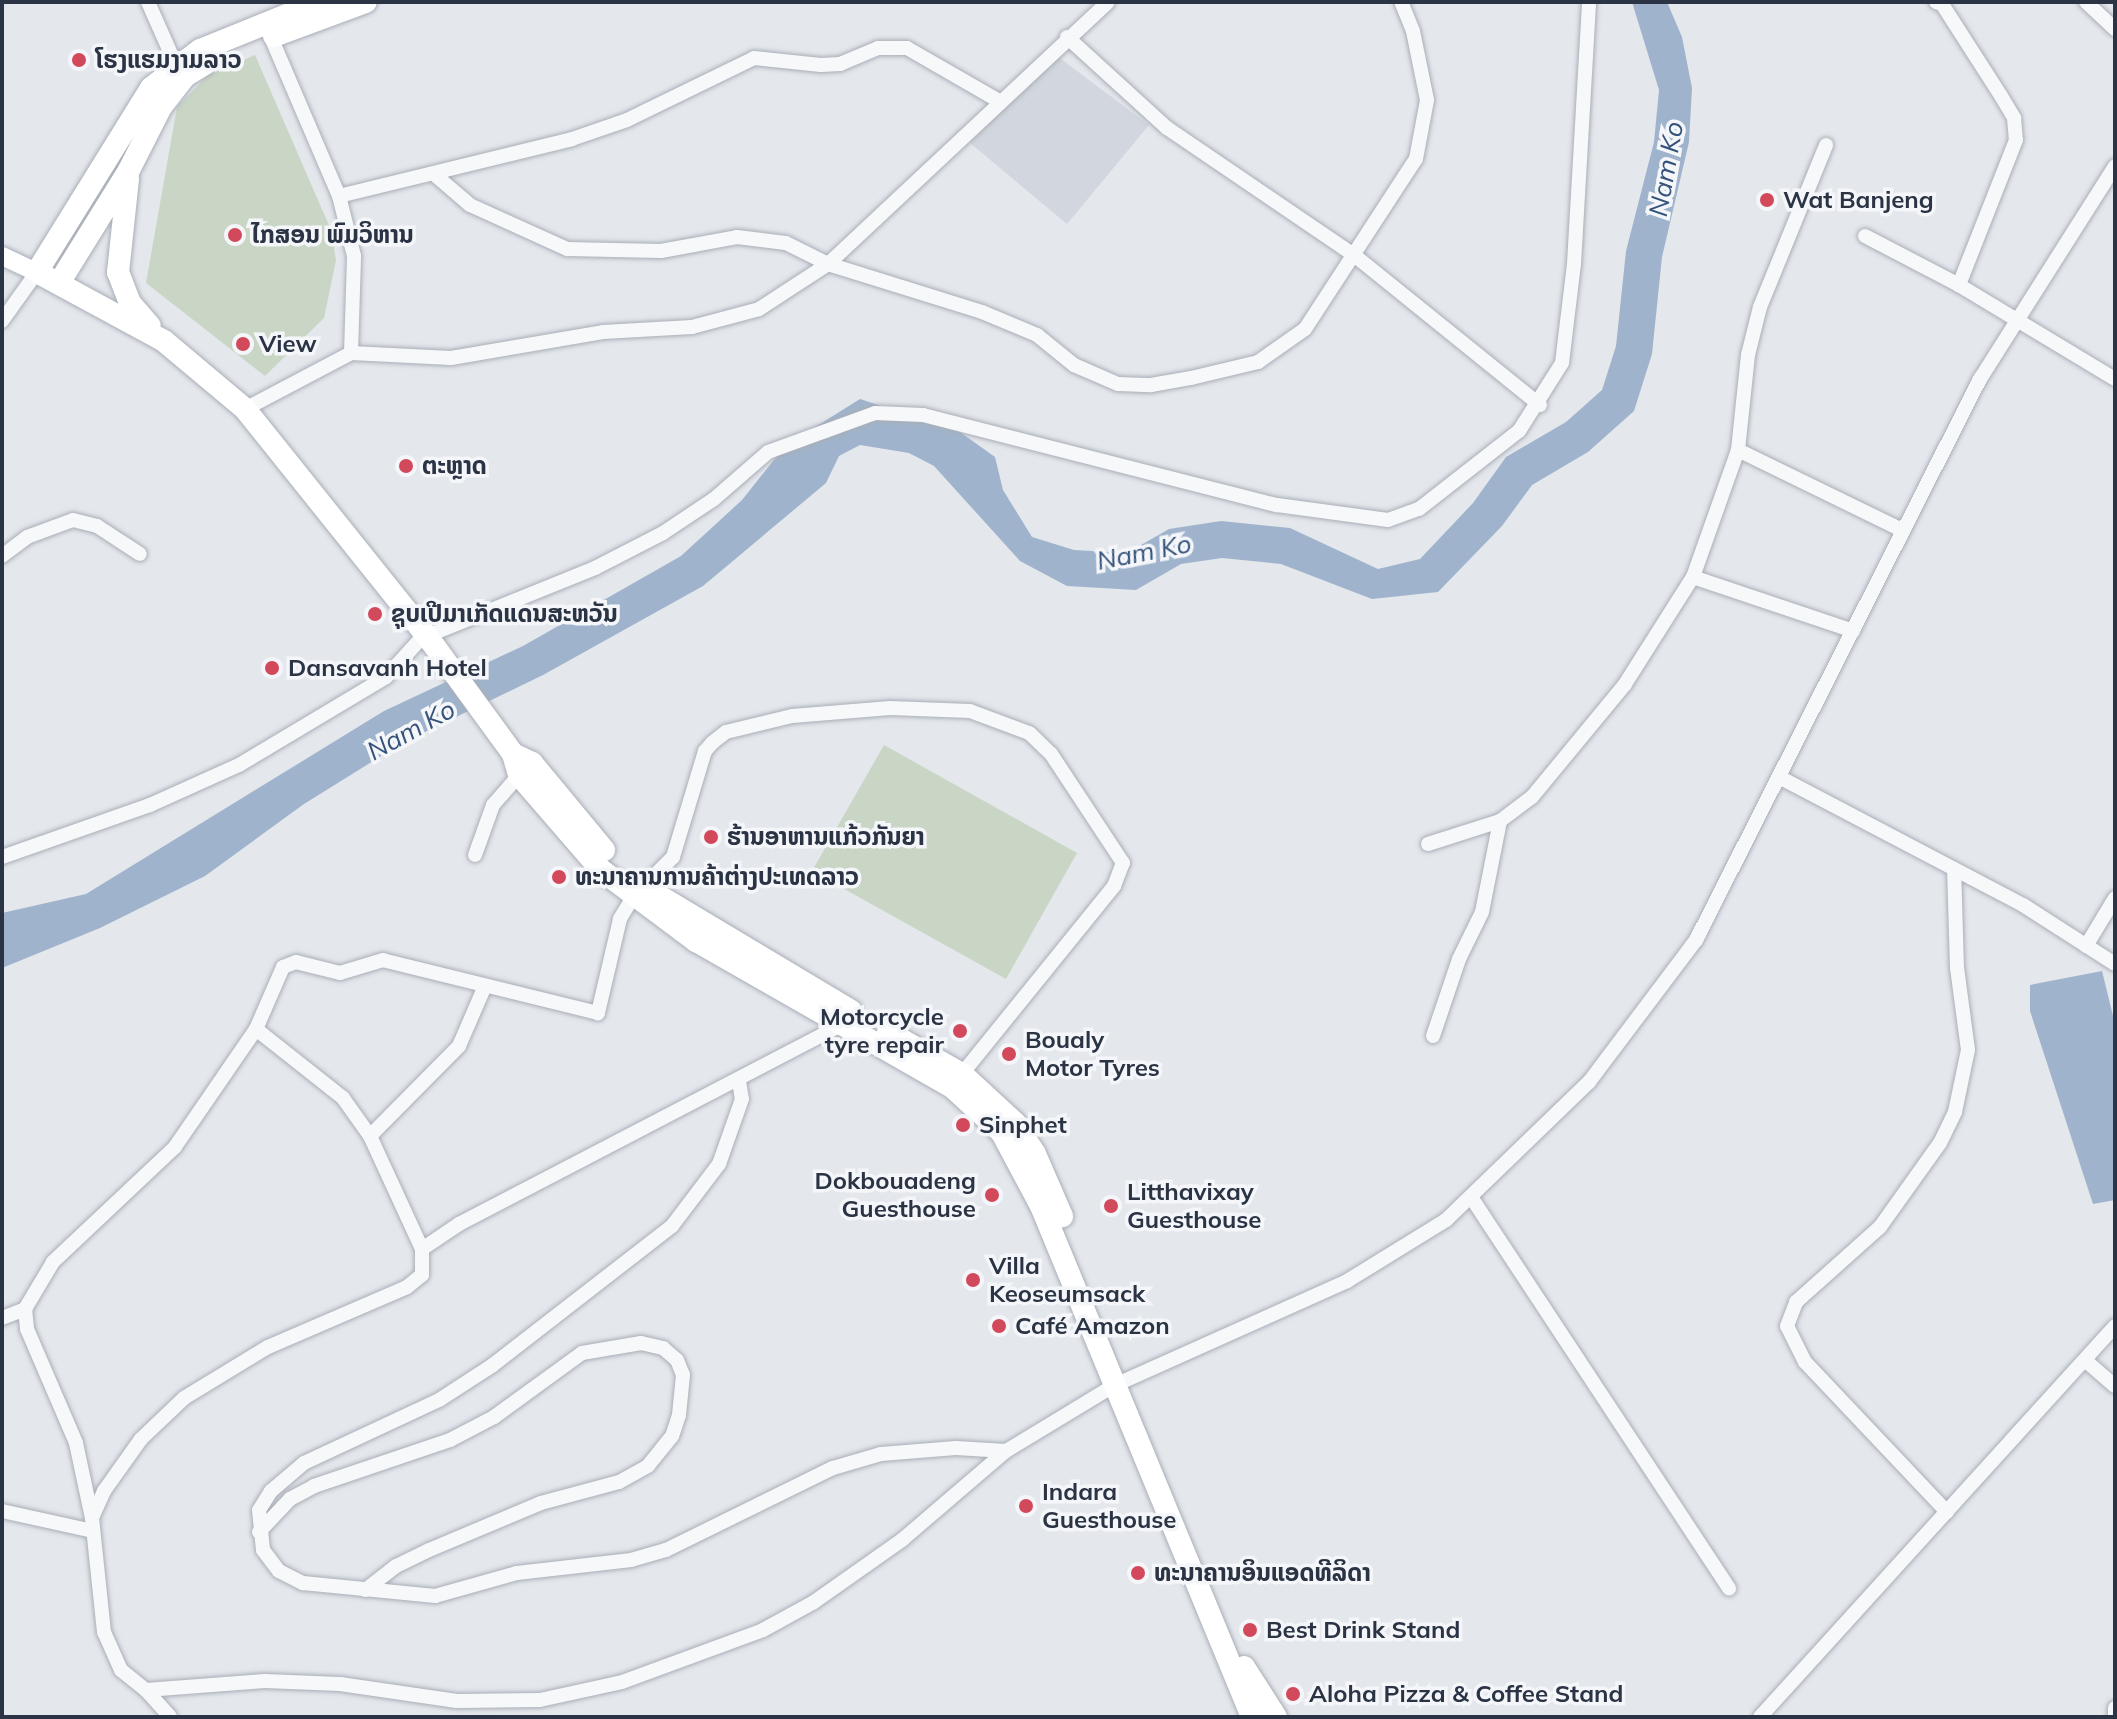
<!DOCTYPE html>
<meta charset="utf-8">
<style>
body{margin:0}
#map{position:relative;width:2117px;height:1719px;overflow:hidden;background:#e4e7ec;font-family:Mulish,"Noto Sans Lao",sans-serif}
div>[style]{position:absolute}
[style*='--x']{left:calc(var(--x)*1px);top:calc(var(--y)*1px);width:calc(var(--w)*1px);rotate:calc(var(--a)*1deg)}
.built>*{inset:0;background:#d2d6de}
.green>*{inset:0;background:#c9d6c5}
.water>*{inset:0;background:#9fb4cc}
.roads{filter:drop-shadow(0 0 2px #a9aeb7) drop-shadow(0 0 2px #a9aeb7)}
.minor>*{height:14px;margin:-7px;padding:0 7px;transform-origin:7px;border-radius:7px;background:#f7f8fa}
.major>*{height:18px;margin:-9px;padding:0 9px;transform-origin:9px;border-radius:9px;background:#fff}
.highway>*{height:22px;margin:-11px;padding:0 11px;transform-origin:11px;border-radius:11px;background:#fff}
.dots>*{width:22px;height:22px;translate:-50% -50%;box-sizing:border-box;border:4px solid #f4f6f9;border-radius:50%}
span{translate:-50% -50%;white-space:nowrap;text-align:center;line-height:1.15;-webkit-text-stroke:7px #f4f6f9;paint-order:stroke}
.poi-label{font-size:24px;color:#2b3445;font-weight:700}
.left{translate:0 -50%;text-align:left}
.right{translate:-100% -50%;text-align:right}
.water-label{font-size:26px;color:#34527a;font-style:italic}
.frame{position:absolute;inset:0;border:4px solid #2b3445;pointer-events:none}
</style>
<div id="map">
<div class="built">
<i style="clip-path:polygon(1057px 56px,1149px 125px,1067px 224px,970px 143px)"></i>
</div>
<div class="green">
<i style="clip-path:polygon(255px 55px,331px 230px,336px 260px,324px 318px,265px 376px,146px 283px,177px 107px,207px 76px)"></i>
<i style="clip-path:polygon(884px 745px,1077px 853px,1006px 979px,812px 871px)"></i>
</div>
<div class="water">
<i style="clip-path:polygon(1632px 2px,1667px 2px,1682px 37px,1692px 88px,1689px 142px,1662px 257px,1652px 354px,1634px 411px,1588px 452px,1532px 485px,1502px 526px,1438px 592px,1372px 599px,1281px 564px,1222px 558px,1181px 564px,1136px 590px,1067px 586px,1020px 561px,934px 466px,909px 453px,860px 445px,839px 456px,826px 483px,703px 586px,543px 675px,402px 743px,304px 804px,205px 876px,100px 928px,2px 968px,2px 913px,86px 894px,384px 711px,523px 646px,681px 556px,742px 500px,785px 446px,860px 399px,960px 432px,995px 457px,1003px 490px,1032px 537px,1074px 550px,1127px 553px,1169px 529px,1221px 521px,1290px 528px,1378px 569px,1420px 559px,1473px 503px,1506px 457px,1566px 422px,1602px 390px,1616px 346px,1626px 251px,1654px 142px,1659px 90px)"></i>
<i style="clip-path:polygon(2102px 971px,2115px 1024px,2115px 1200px,2093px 1204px,2030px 1011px,2030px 985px)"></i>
</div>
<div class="roads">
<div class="minor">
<i style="--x:148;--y:2;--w:77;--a:66.1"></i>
<i style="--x:1936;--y:2;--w:6;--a:18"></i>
<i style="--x:1942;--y:4;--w:109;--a:57.3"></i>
<i style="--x:2001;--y:96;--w:26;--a:59"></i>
<i style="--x:2014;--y:118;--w:22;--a:85"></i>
<i style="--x:2016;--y:140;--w:156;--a:111.5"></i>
<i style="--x:2086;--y:2;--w:40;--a:43"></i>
<i style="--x:1067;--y:37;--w:135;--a:42.3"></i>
<i style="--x:1167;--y:128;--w:226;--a:34.2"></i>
<i style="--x:1354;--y:255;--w:239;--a:38.9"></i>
<i style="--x:435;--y:175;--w:46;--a:40.6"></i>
<i style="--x:470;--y:205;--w:107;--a:24.4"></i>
<i style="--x:567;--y:249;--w:94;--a:1.2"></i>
<i style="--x:661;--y:251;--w:77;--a:-10.4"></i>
<i style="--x:737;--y:237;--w:49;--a:7"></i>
<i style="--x:786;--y:243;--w:47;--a:26.6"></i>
<i style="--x:828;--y:264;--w:161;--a:17.3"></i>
<i style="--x:982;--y:312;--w:60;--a:22.7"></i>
<i style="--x:1037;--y:335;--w:48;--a:39"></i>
<i style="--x:1074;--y:365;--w:48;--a:23.4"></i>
<i style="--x:1118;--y:384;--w:33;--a:2"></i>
<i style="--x:1151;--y:385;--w:41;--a:-9.9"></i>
<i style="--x:1191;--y:378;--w:69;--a:-13.4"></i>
<i style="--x:1258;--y:362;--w:57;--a:-35.1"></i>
<i style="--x:1305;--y:329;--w:203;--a:-56.9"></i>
<i style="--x:1416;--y:159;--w:60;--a:-79.4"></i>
<i style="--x:1427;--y:100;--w:70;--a:-101.5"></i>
<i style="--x:1413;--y:31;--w:31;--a:-112"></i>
<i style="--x:339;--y:196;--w:240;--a:-13.7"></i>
<i style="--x:572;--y:139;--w:58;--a:-19.1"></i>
<i style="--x:627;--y:120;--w:141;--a:-26"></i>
<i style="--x:754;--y:58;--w:67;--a:6"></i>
<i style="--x:821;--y:65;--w:19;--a:-3"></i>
<i style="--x:840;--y:64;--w:41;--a:-22.8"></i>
<i style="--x:878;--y:48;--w:29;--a:0"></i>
<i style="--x:907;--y:48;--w:108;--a:29.9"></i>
<i style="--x:1865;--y:236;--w:106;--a:27.5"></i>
<i style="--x:1959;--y:285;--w:182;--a:31.1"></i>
<i style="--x:2;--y:321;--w:60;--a:-54.5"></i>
<i style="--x:351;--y:353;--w:100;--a:2.9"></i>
<i style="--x:451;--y:358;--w:154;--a:-9.7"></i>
<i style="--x:603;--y:332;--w:89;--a:-3.2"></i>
<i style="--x:692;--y:327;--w:69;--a:-15"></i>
<i style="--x:759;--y:309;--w:82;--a:-33.1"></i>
<i style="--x:828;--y:264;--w:383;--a:-43.1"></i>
<i style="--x:245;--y:409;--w:120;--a:-27.8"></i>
<i style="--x:351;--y:353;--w:97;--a:-88.2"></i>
<i style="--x:354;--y:256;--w:62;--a:-104"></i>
<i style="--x:339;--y:196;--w:173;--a:-113.2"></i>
<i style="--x:1738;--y:450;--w:182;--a:26"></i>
<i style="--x:2;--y:556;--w:31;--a:-37"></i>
<i style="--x:27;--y:537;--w:49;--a:-20.3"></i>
<i style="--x:73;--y:520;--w:25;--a:14"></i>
<i style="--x:97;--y:526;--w:51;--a:33.1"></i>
<i style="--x:1693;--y:577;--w:169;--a:18.6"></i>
<i style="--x:427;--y:636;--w:181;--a:-22"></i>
<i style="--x:595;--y:568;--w:76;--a:-27.2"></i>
<i style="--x:663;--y:533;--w:61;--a:-33.7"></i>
<i style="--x:714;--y:499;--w:72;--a:-41"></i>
<i style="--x:768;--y:452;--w:114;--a:-20"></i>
<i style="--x:875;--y:413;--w:48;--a:2.4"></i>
<i style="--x:923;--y:415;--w:365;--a:14.3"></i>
<i style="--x:1277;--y:505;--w:112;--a:7.7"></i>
<i style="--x:1388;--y:520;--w:33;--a:-20"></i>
<i style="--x:1419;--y:509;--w:127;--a:-38"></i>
<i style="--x:1519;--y:431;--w:80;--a:-57.7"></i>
<i style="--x:1562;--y:363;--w:100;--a:-83.1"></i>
<i style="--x:1574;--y:264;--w:262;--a:-86.7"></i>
<i style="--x:1781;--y:778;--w:273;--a:27.7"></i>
<i style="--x:2023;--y:905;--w:109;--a:32.7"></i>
<i style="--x:1428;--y:844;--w:76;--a:-17.7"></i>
<i style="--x:1500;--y:821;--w:40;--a:-37"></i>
<i style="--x:1532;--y:797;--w:146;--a:-50.5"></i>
<i style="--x:1625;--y:684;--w:127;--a:-57.6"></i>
<i style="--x:1693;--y:577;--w:135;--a:-70.5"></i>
<i style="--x:1738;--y:450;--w:96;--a:-84"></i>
<i style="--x:1748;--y:355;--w:49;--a:-76"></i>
<i style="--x:1760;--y:307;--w:175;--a:-67.8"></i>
<i style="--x:475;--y:855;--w:53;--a:-70.2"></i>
<i style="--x:493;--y:805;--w:40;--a:-49"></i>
<i style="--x:2;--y:857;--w:157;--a:-19.4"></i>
<i style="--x:150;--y:805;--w:98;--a:-24.2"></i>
<i style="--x:239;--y:765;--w:171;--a:-30.9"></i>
<i style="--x:386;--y:677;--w:58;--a:-47.8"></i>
<i style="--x:2086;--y:946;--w:56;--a:-58.9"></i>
<i style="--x:1433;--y:1036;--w:81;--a:-71.3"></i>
<i style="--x:1459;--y:959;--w:52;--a:-63.9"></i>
<i style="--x:1482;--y:912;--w:93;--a:-78.8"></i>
<i style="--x:957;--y:1080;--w:250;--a:-51"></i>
<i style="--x:1114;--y:886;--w:25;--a:-69"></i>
<i style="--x:1123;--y:863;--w:131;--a:-123.4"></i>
<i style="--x:1051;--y:754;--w:30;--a:-136"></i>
<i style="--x:1029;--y:733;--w:63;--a:-159.6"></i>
<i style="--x:970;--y:711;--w:80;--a:-177.9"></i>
<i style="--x:890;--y:708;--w:98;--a:175.3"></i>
<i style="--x:792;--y:716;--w:68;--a:166.4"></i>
<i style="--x:726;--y:732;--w:18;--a:142"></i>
<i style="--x:712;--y:743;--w:11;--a:131"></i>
<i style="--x:705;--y:751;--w:111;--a:106.8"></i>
<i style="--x:673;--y:857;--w:57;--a:135"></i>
<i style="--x:633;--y:897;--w:26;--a:121"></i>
<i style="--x:620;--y:919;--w:97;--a:103.2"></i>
<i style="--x:598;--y:1013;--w:221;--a:-166.2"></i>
<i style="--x:383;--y:960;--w:45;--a:163.2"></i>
<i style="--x:340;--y:973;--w:45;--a:-166"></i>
<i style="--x:296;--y:962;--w:14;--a:159"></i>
<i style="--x:283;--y:967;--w:68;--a:113.5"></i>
<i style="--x:256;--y:1029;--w:143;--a:124.5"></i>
<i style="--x:175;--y:1147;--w:168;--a:136.7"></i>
<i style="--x:53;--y:1262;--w:55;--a:120.8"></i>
<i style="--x:25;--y:1309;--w:20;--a:84"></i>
<i style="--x:27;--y:1329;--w:124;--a:66.7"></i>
<i style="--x:76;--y:1443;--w:77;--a:78"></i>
<i style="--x:92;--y:1518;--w:115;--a:84"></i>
<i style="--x:104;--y:1632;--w:42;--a:65.9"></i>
<i style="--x:121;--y:1670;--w:32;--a:39"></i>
<i style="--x:146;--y:1690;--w:119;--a:-4.3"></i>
<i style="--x:265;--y:1681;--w:75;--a:2.3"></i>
<i style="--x:340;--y:1684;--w:118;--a:8.3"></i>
<i style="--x:457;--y:1701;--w:83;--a:-0.7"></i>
<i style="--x:540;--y:1700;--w:84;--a:-12.4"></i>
<i style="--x:622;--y:1682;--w:150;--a:-20.2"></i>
<i style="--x:763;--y:1630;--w:58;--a:-28.8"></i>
<i style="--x:814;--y:1602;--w:108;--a:-35.2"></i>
<i style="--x:902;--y:1540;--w:137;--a:-40.6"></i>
<i style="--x:1006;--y:1451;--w:127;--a:-31.2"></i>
<i style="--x:1115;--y:1385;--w:254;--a:-24.1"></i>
<i style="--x:1347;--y:1281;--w:116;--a:-31.6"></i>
<i style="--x:1446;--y:1220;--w:199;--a:-44"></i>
<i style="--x:1589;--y:1082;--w:178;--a:-53"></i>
<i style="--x:1696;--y:940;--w:629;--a:-63.15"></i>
<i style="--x:1980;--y:379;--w:252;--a:-57.6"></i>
<i style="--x:739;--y:1081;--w:18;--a:81"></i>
<i style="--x:742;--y:1099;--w:69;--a:109.5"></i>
<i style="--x:719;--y:1164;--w:78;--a:127.2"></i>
<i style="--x:672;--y:1226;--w:227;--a:142.2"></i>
<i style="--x:493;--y:1365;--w:64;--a:147.1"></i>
<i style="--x:439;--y:1400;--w:149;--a:155"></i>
<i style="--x:304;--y:1463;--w:43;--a:139.7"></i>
<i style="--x:271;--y:1491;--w:22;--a:122"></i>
<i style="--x:259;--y:1510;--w:40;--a:84.3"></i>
<i style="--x:263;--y:1550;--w:26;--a:53"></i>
<i style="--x:279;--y:1571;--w:27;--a:27"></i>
<i style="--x:303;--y:1583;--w:133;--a:5.6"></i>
<i style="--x:435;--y:1596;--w:85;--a:-15.7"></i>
<i style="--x:517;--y:1573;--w:115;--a:-6.5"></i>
<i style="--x:631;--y:1560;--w:36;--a:-16"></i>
<i style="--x:666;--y:1550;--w:186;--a:-26.2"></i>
<i style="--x:833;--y:1468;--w:50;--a:-16.3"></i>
<i style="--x:881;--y:1454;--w:75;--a:-4.6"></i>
<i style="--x:956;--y:1448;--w:50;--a:3.4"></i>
<i style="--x:370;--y:1136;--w:127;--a:-45.3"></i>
<i style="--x:459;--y:1046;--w:65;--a:-66.6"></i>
<i style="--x:1471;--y:1197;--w:469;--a:56.6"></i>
<i style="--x:422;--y:1249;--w:45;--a:-34"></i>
<i style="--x:459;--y:1224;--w:435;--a:-27.5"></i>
<i style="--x:2;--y:1318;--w:25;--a:-21"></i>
<i style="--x:2086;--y:1361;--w:38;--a:41"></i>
<i style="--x:2;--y:1511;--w:93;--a:12.4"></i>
<i style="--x:1947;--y:1512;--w:207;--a:-133.4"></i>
<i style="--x:1805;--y:1362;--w:40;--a:-116.6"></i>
<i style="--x:1787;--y:1326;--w:26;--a:-69"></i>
<i style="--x:1796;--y:1302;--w:113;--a:-41.8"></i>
<i style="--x:1880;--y:1227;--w:103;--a:-54.5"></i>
<i style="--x:1940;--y:1143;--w:34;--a:-64"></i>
<i style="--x:1955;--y:1112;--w:63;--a:-78.2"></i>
<i style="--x:1968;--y:1050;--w:83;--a:-97.6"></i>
<i style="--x:1957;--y:968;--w:99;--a:-91.7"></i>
<i style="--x:92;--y:1518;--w:30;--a:-66"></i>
<i style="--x:104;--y:1491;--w:64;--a:-54.6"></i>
<i style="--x:141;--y:1439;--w:59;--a:-43.6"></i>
<i style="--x:184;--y:1398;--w:98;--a:-31.3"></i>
<i style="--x:268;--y:1347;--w:151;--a:-23.3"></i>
<i style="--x:407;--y:1287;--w:19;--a:-39"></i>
<i style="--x:422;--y:1275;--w:26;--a:-90"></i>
<i style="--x:422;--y:1249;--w:124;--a:-114.7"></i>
<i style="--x:370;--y:1136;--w:47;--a:-125.4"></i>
<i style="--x:343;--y:1098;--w:111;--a:-141.6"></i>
<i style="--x:259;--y:1532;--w:45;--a:-46.8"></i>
<i style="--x:290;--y:1499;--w:27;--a:-28"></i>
<i style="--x:314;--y:1486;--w:144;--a:-18.7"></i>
<i style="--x:450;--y:1440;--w:50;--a:-27.6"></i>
<i style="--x:494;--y:1417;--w:109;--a:-36"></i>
<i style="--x:582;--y:1353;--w:60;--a:-9.6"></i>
<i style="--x:641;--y:1343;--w:23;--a:13"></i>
<i style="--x:663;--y:1348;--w:18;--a:41"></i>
<i style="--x:677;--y:1360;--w:16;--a:68"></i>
<i style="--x:683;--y:1375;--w:40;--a:95.7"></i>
<i style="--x:679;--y:1415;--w:22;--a:108"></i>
<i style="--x:672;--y:1436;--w:38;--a:129"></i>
<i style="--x:648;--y:1466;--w:33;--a:151"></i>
<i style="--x:619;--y:1482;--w:81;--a:164.9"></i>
<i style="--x:541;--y:1503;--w:121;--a:157.2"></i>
<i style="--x:429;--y:1550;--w:37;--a:154"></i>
<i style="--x:396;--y:1566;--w:39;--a:142"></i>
<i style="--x:146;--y:1690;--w:36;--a:48"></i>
<i style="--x:1760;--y:1717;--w:528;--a:-47.76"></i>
<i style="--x:2115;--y:1717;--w:9;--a:-90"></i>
</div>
<div class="major">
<i style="--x:2;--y:256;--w:38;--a:25"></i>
</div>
<div class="highway">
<i style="--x:319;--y:2;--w:128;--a:158"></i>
<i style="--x:200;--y:50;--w:62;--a:142.2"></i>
<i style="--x:151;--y:88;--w:216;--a:121.8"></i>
<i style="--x:37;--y:272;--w:145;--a:28.5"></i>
<i style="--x:164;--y:341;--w:106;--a:40"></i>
<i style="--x:245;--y:409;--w:296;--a:51.3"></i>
<i style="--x:430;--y:640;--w:141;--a:53.9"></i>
<i style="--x:513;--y:754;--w:22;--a:74"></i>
<i style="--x:519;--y:775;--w:125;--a:49.2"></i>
<i style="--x:601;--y:870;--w:119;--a:36.8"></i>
<i style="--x:696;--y:941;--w:295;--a:29.7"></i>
<i style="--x:952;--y:1087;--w:68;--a:42.6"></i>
<i style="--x:1002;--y:1133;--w:83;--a:61.9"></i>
<i style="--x:1041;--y:1206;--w:553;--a:67.56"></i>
<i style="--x:274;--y:36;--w:98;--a:-20.3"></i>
<i style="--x:128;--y:179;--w:94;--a:96.1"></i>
<i style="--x:118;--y:272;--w:33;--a:69"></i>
<i style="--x:130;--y:303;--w:30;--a:49"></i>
<i style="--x:59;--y:283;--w:133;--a:-58.2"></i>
<i style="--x:129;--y:170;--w:71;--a:-63.1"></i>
<i style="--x:161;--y:107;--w:39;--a:-52"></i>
<i style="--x:185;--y:76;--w:23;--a:-31"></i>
<i style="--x:513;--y:754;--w:21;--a:25"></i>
<i style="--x:532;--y:763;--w:113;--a:50.4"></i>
<i style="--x:644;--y:887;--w:241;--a:30.9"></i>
<i style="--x:888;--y:1032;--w:85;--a:29.6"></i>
<i style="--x:962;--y:1074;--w:72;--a:42.8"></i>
<i style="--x:1015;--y:1123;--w:37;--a:57"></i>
<i style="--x:1035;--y:1154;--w:68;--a:66.5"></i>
<i style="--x:1244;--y:1667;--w:59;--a:57.4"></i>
</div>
</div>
<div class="dots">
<i style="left:79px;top:60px;background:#d1495b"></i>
<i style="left:1767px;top:200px;background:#d1495b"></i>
<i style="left:235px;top:235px;background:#d1495b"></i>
<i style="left:243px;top:344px;background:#d1495b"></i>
<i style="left:406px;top:466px;background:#d1495b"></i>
<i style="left:375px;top:614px;background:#d1495b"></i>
<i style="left:272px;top:668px;background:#d1495b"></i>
<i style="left:711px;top:837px;background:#d1495b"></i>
<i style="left:559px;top:877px;background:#d1495b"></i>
<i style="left:960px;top:1031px;background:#d1495b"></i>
<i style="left:1009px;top:1054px;background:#d1495b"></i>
<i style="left:963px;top:1125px;background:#d1495b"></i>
<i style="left:992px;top:1195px;background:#d1495b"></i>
<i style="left:1111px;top:1206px;background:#d1495b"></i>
<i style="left:973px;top:1280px;background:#d1495b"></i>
<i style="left:999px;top:1326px;background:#d1495b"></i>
<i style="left:1026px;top:1506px;background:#d1495b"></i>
<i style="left:1138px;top:1573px;background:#d1495b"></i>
<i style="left:1250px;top:1630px;background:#d1495b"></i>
<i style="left:1293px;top:1694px;background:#d1495b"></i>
</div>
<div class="poi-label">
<span class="left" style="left:95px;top:60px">ໂຮງແຮມງາມລາວ</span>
<span class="left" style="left:1783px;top:200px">Wat Banjeng</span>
<span class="left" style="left:251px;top:235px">ໄກສອນ ພົມວິຫານ</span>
<span class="left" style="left:259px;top:344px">View</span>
<span class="left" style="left:422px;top:466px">ຕະຫຼາດ</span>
<span class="left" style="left:391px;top:614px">ຊຸບເປີມາເກັດແດນສະຫວັນ</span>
<span class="left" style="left:288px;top:668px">Dansavanh Hotel</span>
<span class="left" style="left:727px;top:837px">ຮ້ານອາຫານແກ້ວກັນຍາ</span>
<span class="left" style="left:575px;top:877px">ທະນາຄານການຄ້າຕ່າງປະເທດລາວ</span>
<span class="right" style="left:944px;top:1031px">Motorcycle<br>tyre repair</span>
<span class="left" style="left:1025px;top:1054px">Boualy<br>Motor Tyres</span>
<span class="left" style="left:979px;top:1125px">Sinphet</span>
<span class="right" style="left:976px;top:1195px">Dokbouadeng<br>Guesthouse</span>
<span class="left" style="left:1127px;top:1206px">Litthavixay<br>Guesthouse</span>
<span class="left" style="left:989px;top:1280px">Villa<br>Keoseumsack</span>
<span class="left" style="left:1015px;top:1326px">Café Amazon</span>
<span class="left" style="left:1042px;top:1506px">Indara<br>Guesthouse</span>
<span class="left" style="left:1154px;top:1573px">ທະນາຄານອິນແອດທີລິດາ</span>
<span class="left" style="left:1266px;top:1630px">Best Drink Stand</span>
<span class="left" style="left:1309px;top:1694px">Aloha Pizza &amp; Coffee Stand</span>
</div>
<div class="water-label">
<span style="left:1666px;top:169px;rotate:-80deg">Nam Ko</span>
<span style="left:1144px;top:552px;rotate:-11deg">Nam Ko</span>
<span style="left:411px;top:730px;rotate:-29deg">Nam Ko</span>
</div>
<div class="frame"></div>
</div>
